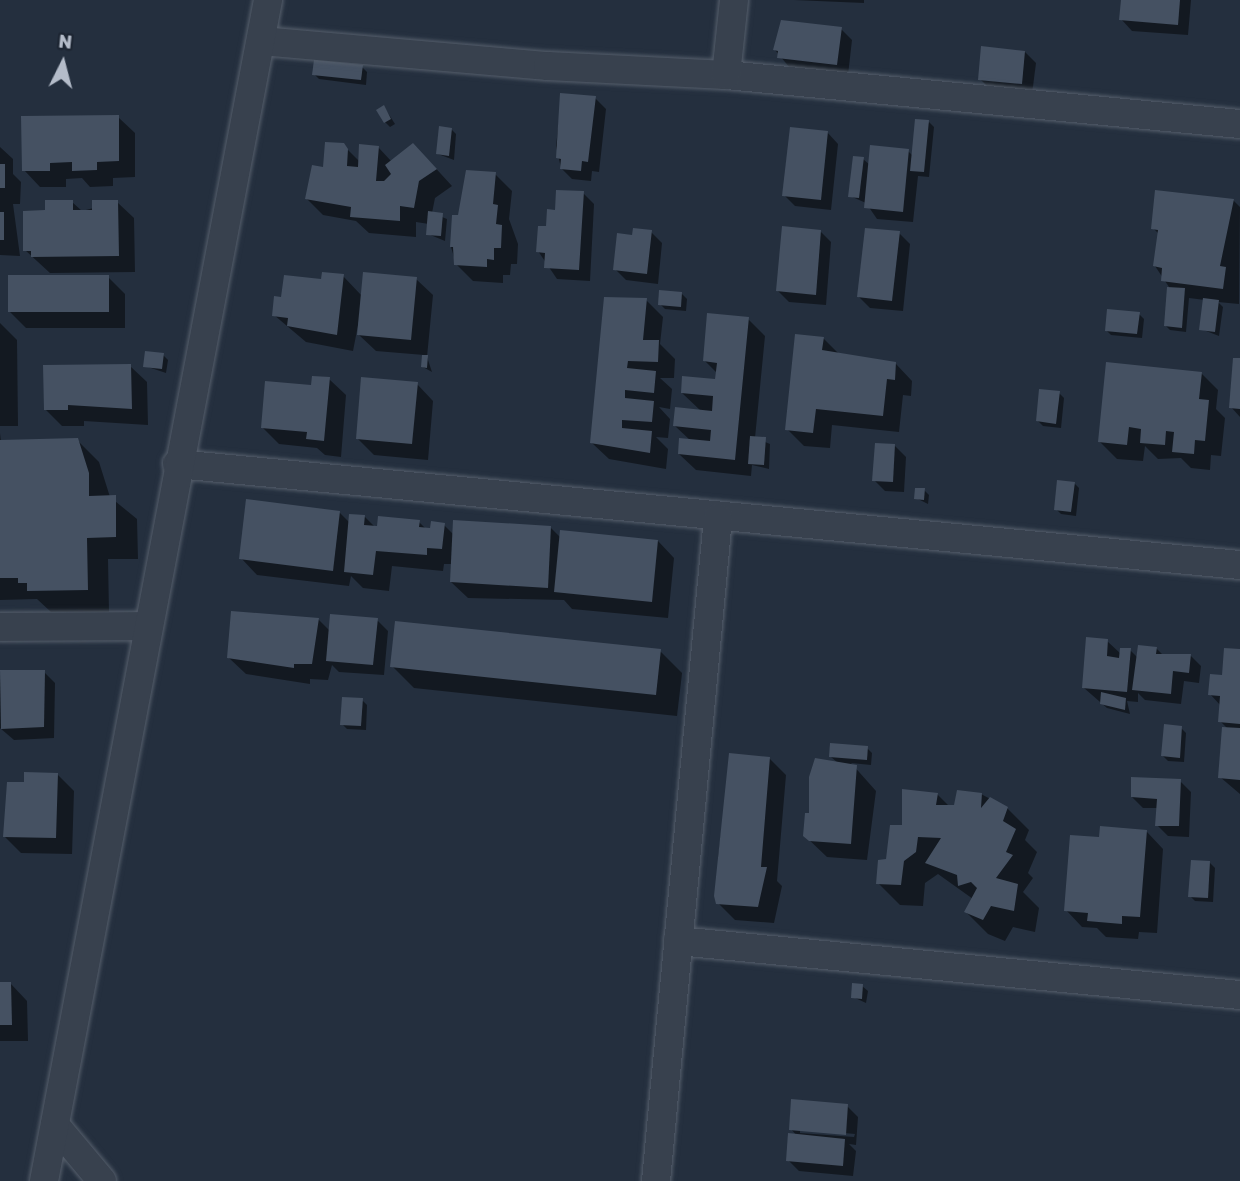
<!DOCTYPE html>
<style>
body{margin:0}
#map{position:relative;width:1240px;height:1181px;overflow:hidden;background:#242f3e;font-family:Rubik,sans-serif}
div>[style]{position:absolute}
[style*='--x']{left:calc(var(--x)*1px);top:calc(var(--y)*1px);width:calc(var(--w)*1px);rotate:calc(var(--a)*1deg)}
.shadow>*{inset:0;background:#0007}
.building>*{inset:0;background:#455162}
.roads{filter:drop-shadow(0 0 2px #565f6c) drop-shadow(0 0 2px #565f6c)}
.minor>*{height:28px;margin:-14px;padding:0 14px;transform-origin:14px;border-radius:14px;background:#38414e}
span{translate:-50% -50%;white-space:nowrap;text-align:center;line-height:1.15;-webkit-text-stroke:5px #1d2633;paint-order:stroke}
.north{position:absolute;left:28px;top:28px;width:70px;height:70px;-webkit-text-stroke:5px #1d2633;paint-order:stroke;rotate:6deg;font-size:19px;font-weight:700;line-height:28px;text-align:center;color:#b4bcc9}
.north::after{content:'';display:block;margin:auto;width:24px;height:32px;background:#b4bcc9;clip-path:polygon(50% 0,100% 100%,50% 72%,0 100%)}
</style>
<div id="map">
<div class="shadow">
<i style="clip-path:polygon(794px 0,864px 0,864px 3px)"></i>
<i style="clip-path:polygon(1122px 0,1191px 0,1188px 35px,1132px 31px,1121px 19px)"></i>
<i style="clip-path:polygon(841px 29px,852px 40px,848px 75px,790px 68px,775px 50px)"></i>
<i style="clip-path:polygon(1025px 52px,1036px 63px,1032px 94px,991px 90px,980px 79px)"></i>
<i style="clip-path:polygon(362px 67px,367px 72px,366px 85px,319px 79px,314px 74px)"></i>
<i style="clip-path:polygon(562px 94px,595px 98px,606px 109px,599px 172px,592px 171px,591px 181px,572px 179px,561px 168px,556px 146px)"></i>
<i style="clip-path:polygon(384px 107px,395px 124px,390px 127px,385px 122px)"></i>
<i style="clip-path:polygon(118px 117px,135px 133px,135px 177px,113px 178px,113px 186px,90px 187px,82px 178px,66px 179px,66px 187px,40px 187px,24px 170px)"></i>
<i style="clip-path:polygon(929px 122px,934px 127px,929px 177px,918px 176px,913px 222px,877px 219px,866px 203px,850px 196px,863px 159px,870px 165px,908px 151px,913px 156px)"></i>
<i style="clip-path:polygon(451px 129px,456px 134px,454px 160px,438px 154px)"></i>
<i style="clip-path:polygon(827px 132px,838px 144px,831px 210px,795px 206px,784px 195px)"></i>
<i style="clip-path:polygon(343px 145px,360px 162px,378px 147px,392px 162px,430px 162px,452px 186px,435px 198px,432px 213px,447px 219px,445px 241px,428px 234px,429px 224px,416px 222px,416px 237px,369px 233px,356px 221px,323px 215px,306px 198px)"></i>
<i style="clip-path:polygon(0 147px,13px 159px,13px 174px,21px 182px,20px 204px,13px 204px,20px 256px,0 255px)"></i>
<i style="clip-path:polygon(495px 174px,512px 191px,509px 219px,518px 244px,517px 264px,511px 264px,510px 275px,503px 275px,503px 283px,473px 281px,456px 264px,451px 247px,459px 216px)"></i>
<i style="clip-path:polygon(583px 193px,594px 204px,590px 281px,557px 279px,538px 251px,557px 211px)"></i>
<i style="clip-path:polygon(1233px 200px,1240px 207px,1239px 304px,1218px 302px,1223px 307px,1219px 336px,1201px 329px,1205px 300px,1189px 298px,1186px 332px,1170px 330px,1165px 325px,1169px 287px,1155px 266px,1159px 234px,1153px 228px)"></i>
<i style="clip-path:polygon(72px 202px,82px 211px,117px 202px,134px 218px,135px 272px,50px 273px,25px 250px,47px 212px)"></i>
<i style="clip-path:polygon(820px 231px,831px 242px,826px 305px,789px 302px,778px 291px)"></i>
<i style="clip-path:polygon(651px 232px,662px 243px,658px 284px,626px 280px,615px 269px,634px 237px)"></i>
<i style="clip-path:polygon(899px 233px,910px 244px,903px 311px,870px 308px,859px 297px)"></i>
<i style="clip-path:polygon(343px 276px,362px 296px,416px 279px,433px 295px,427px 357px,432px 372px,423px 367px,424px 355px,376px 351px,359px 335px,362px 305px,353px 351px,306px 342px,274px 315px,283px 299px)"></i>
<i style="clip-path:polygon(108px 277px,125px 294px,125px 328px,26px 328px,9px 311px)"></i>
<i style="clip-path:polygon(682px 294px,687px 299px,686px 311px,665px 309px,660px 304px)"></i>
<i style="clip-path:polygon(646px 300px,663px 317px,660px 344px,675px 359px,674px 378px,660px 378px,672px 389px,670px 409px,659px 407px,670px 419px,668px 438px,656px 437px,668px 449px,666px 469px,609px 459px,592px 443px)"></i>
<i style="clip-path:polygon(1139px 314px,1144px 319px,1142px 338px,1111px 335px,1106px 330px)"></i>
<i style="clip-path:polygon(748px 319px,765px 336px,755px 438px,770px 444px,769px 469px,752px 465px,751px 476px,696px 470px,679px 454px,691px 441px,675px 426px,701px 411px,682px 393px,716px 381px,717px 373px,704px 360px)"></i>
<i style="clip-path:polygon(0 323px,17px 340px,18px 426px,0 426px)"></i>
<i style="clip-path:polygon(823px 338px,839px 354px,896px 364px,912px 381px,911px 396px,903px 395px,899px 432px,832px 425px,830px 448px,804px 446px,787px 429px)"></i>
<i style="clip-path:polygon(163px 355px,168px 360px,166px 373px,145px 366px)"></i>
<i style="clip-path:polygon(1240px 360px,1240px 417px,1231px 407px)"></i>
<i style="clip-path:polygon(130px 366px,147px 382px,148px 425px,84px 421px,84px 426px,62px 426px,46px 410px)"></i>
<i style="clip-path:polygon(1201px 373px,1218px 390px,1216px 409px,1225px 418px,1221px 456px,1211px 455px,1210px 470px,1191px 468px,1181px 458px,1158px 459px,1145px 446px,1143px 461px,1117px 459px,1100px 442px)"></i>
<i style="clip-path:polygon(329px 379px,346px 395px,341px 457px,325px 455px,317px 448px,279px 444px,262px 427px)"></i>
<i style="clip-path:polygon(417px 384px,433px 401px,428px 460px,374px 455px,357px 438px)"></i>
<i style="clip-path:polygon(1059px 393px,1064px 398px,1061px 428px,1043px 426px,1038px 421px)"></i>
<i style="clip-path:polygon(0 433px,1px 442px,77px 440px,99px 462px,110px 497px,137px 519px,138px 559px,108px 559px,109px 612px,51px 612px,37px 599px,0 600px)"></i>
<i style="clip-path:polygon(895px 446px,906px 457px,904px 492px,885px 491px,874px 480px)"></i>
<i style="clip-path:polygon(1074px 483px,1079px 488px,1076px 516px,1061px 514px,1056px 509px)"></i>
<i style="clip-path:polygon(924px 490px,929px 495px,928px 504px,916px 498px)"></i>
<i style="clip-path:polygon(340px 513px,350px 523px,365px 517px,375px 527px,419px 522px,427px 530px,444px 525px,454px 535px,550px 527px,561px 538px,658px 541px,674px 558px,668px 618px,572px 609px,564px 600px,468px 598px,451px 582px,452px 564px,444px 564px,443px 571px,392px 566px,389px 591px,363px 588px,351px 576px,349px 586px,257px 575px,241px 558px)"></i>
<i style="clip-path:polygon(318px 619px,331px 632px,377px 620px,388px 631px,384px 675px,339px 672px,332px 665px,328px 680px,310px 679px,310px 684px,246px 674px,229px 658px)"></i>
<i style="clip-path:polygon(1107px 641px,1121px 654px,1130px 650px,1138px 658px,1156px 648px,1163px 655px,1190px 655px,1201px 666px,1199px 683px,1184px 681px,1181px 704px,1145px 700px,1138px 693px,1138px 702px,1127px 701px,1130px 714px,1107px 708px,1084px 688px)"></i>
<i style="clip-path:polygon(660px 651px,682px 673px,677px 716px,414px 688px,392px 666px)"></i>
<i style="clip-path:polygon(1240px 651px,1240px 794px,1220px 777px,1228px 729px,1220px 721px,1221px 706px,1210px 694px)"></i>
<i style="clip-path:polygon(0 671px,44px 672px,55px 683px,54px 738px,14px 740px,0 728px)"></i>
<i style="clip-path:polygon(362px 700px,367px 705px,366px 730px,347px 729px,342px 724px)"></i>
<i style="clip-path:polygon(1181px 728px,1186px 733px,1184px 762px,1168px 761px,1163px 756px)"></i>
<i style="clip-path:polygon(867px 748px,872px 753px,871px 765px,851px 763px,876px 791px,867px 860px,827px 857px,805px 836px,838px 763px,831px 757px)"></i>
<i style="clip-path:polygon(731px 755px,770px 759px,786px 775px,777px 881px,782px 886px,774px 923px,735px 920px,718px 903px,722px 862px,718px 858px)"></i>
<i style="clip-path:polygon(58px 775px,74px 791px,72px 854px,21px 853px,4px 836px,25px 784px)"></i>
<i style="clip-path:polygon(1180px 781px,1191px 792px,1189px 837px,1168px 836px,1157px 825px,1158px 808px,1143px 808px,1132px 797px)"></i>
<i style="clip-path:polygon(937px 794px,950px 807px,981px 794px,1007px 808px,1029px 830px,1025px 840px,1037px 852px,1028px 873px,1033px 878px,1023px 892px,1039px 908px,1035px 932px,1013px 927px,1005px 941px,988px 934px,966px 912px,973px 899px,938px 874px,925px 883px,923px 906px,900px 905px,878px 883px,903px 827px)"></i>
<i style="clip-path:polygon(1147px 832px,1163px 849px,1157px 933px,1139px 932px,1138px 939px,1106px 937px,1097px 928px,1082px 927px,1066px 910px,1101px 839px)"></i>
<i style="clip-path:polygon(1210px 863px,1215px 868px,1213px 902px,1195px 901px,1190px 896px)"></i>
<i style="clip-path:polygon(0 984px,11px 984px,27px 1001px,28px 1041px,0 1041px)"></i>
<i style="clip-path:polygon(862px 986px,868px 991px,866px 1003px,853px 997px)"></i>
<i style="clip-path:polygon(evenodd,847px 1106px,858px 1117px,856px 1145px,849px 1144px,856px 1151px,853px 1176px,799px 1171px,788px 1160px,797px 1136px,791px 1129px,847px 1106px,800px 1129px,855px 1134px,854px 1137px,800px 1133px,800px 1129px)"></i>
</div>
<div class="building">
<i style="clip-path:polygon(1121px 0,1180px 0,1178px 25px,1119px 20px)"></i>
<i style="clip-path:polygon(781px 20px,842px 27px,837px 65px,777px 58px,778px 51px,773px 50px)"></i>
<i style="clip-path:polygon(981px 46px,1025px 51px,1022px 84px,978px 80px)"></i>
<i style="clip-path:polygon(314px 60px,363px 65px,361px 80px,312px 75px)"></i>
<i style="clip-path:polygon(560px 93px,596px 96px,588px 162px,582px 161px,581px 171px,560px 169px,561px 159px,556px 158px)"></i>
<i style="clip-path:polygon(384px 105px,391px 119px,384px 123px,376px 110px)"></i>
<i style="clip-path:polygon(119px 115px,119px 161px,97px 162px,97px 170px,72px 171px,72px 162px,50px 163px,50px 171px,22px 171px,21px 116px)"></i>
<i style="clip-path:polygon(915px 119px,929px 120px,924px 172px,910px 171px)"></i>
<i style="clip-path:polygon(439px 126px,452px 128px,449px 156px,436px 154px)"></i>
<i style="clip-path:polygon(790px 127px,828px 131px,821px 200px,782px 196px)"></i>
<i style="clip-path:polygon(325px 142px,344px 143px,348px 149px,347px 166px,358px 167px,359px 144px,379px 146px,376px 181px,384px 181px,391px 174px,385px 165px,413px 143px,437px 169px,419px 181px,414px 208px,400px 206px,400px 221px,350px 217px,351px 207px,305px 199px,312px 165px,323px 167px)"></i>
<i style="clip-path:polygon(870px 145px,909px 149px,903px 212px,864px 208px)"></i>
<i style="clip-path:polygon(853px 156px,864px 157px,859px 198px,848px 197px)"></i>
<i style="clip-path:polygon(0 164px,5px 164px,5px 188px,0 188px)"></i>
<i style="clip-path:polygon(466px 170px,496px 172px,493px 204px,498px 205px,496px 224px,502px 225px,501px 248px,494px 248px,494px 260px,487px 259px,487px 267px,454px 265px,453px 247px,450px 247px,452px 215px,458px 215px)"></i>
<i style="clip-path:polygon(556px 190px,584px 191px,579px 270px,544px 268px,545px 253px,536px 252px,538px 226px,546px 226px,547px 209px,555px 210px)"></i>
<i style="clip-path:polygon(1155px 190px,1234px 199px,1220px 266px,1226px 267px,1223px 289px,1161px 281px,1162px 268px,1153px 266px,1158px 230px,1151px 229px)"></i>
<i style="clip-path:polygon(45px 200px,73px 200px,73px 210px,92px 210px,92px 200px,118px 200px,119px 256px,31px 257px,31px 251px,23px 251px,23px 211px,45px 210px)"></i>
<i style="clip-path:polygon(428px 211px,443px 213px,441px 236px,426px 235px)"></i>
<i style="clip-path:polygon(0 212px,4px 212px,4px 240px,0 240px)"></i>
<i style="clip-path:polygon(782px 226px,821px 230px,816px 295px,776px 291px)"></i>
<i style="clip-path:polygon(633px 228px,652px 230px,647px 274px,613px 270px,617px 233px,632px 235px)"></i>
<i style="clip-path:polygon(865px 228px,900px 231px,892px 301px,857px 297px)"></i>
<i style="clip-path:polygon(322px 272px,344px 274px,337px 335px,287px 326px,288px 318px,272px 316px,274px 296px,281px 297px,284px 275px,321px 279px)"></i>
<i style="clip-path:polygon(363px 272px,417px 277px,411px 340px,357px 335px)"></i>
<i style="clip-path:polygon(8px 275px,109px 275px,109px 312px,8px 312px)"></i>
<i style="clip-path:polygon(1167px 287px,1185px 288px,1182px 328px,1164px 326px)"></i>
<i style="clip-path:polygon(659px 290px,682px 292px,681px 307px,658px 305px)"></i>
<i style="clip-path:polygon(604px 297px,647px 298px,643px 340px,659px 340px,658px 362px,628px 361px,627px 368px,656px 371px,654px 393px,625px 390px,625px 398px,654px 401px,652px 422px,622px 420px,622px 428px,652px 431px,650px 453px,590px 443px)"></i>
<i style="clip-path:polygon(1203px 298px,1219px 300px,1215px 332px,1199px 330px)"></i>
<i style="clip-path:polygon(1107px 309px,1140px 312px,1137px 334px,1105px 331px)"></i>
<i style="clip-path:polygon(707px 313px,749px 317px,735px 460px,678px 454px,679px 438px,710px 441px,711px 430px,673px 426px,675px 407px,712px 411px,713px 396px,681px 393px,682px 376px,715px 379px,717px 363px,703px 361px)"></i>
<i style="clip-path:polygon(795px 334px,824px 337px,822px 350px,896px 362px,895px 380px,887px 379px,883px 416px,816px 409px,813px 433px,785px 430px)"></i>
<i style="clip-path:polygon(145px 351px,164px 353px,162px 369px,143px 367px)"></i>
<i style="clip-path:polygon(422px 355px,428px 355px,427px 368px,421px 367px)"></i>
<i style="clip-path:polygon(1233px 358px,1240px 358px,1240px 409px,1229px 408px)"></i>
<i style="clip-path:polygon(1106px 362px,1202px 372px,1199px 399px,1209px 400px,1205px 441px,1195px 440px,1194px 454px,1172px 452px,1174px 432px,1166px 431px,1165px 445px,1140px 443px,1141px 429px,1129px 427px,1127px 445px,1098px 442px)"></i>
<i style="clip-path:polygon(131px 364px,132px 409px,68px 405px,68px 410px,44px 410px,43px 365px)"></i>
<i style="clip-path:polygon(312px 376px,330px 377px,324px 441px,306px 439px,307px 432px,261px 428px,265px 381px,311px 385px)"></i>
<i style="clip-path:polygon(361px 377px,418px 382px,412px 444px,356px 439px)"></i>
<i style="clip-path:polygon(1039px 389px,1060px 391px,1056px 424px,1036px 421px)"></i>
<i style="clip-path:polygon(750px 436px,766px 437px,764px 465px,748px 464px)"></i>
<i style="clip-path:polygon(78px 438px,89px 473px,89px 496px,116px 495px,116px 537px,87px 538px,88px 590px,27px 591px,27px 583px,18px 583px,18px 578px,0 578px,0 440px)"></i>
<i style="clip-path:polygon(875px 443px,895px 444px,893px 482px,872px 481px)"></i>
<i style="clip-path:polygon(1057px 480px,1075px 482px,1071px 512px,1054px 510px)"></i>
<i style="clip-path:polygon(915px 488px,925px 488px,924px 500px,914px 499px)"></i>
<i style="clip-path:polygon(246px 499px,340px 511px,333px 571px,239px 559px)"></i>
<i style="clip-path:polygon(349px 514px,365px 515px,364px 525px,377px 526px,378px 516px,420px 520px,419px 527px,430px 528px,431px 521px,445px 523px,442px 549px,427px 548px,427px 555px,376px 551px,373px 575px,344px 572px)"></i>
<i style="clip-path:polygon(453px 520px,551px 526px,548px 588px,450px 582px)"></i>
<i style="clip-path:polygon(560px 530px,658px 540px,652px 602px,554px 592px)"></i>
<i style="clip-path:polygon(231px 611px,319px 618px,312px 664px,294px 664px,294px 668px,227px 658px)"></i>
<i style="clip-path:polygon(330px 614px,378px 618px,373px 665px,326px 661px)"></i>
<i style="clip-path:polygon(395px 621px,661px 649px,656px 695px,390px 667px)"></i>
<i style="clip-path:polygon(1086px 637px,1108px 639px,1107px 656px,1119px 658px,1120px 648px,1131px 648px,1127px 692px,1082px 688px)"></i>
<i style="clip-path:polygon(1138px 645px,1157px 647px,1156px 654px,1191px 654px,1189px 673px,1173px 671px,1171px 694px,1132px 690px)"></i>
<i style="clip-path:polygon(1224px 648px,1240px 649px,1240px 724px,1218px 722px,1220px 696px,1208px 695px,1210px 674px,1222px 675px)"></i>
<i style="clip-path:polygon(0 670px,45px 670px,44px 727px,1px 729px)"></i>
<i style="clip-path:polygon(1101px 692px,1126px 698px,1125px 710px,1100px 704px)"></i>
<i style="clip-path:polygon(342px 697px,363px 698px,361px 726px,340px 725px)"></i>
<i style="clip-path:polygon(1164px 724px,1182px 726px,1180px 758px,1161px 756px)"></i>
<i style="clip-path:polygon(1222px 727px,1240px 728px,1240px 780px,1218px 778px)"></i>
<i style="clip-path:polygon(830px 743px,868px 746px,867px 760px,829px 757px)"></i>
<i style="clip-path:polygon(729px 753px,770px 757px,761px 867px,767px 867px,758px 907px,716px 904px,714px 896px)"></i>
<i style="clip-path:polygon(815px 758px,857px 765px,851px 844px,809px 841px,803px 836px,805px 813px,809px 813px,809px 777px)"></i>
<i style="clip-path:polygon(24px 772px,58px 773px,56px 838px,3px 837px,7px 782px,24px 782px)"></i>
<i style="clip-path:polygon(1131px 777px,1181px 779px,1179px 826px,1155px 826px,1157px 799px,1131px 797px)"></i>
<i style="clip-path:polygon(902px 789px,938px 793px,936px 805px,954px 805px,957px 790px,982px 793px,981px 808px,990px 797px,1008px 807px,1003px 821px,1016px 829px,1006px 852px,1013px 855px,996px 878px,1018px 884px,1014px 911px,991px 906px,983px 920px,964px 912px,977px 888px,971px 882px,958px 886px,957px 875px,925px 863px,941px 838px,918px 837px,916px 852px,904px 861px,901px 885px,876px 884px,878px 860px,886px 859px,890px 825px,902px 825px)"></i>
<i style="clip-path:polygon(1100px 826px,1147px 830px,1140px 917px,1122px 916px,1122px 924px,1087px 921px,1088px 913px,1064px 911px,1070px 835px,1099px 837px)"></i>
<i style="clip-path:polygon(1191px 860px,1210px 861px,1208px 898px,1188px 897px)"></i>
<i style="clip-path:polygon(0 982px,11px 982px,12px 1025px,0 1025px)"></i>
<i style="clip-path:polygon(852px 983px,863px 984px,862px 999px,851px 998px)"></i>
<i style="clip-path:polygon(791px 1099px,848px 1104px,846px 1135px,789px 1130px)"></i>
<i style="clip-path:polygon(788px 1133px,845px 1139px,843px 1166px,786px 1161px)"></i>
</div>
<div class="roads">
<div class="minor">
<i style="--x:261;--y:41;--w:288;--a:5"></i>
<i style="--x:548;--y:66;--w:178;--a:2.9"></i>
<i style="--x:726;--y:75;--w:516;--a:5.45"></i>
<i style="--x:726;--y:75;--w:75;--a:-83.9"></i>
<i style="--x:177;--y:464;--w:1068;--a:5.43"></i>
<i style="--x:0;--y:627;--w:146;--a:-0.4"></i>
<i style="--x:678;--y:941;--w:565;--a:5.49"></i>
<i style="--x:55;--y:1125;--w:73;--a:50"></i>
<i style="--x:44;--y:1181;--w:1202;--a:-79.26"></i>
<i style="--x:656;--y:1181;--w:666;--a:-84.66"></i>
</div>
</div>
<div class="north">N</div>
</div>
